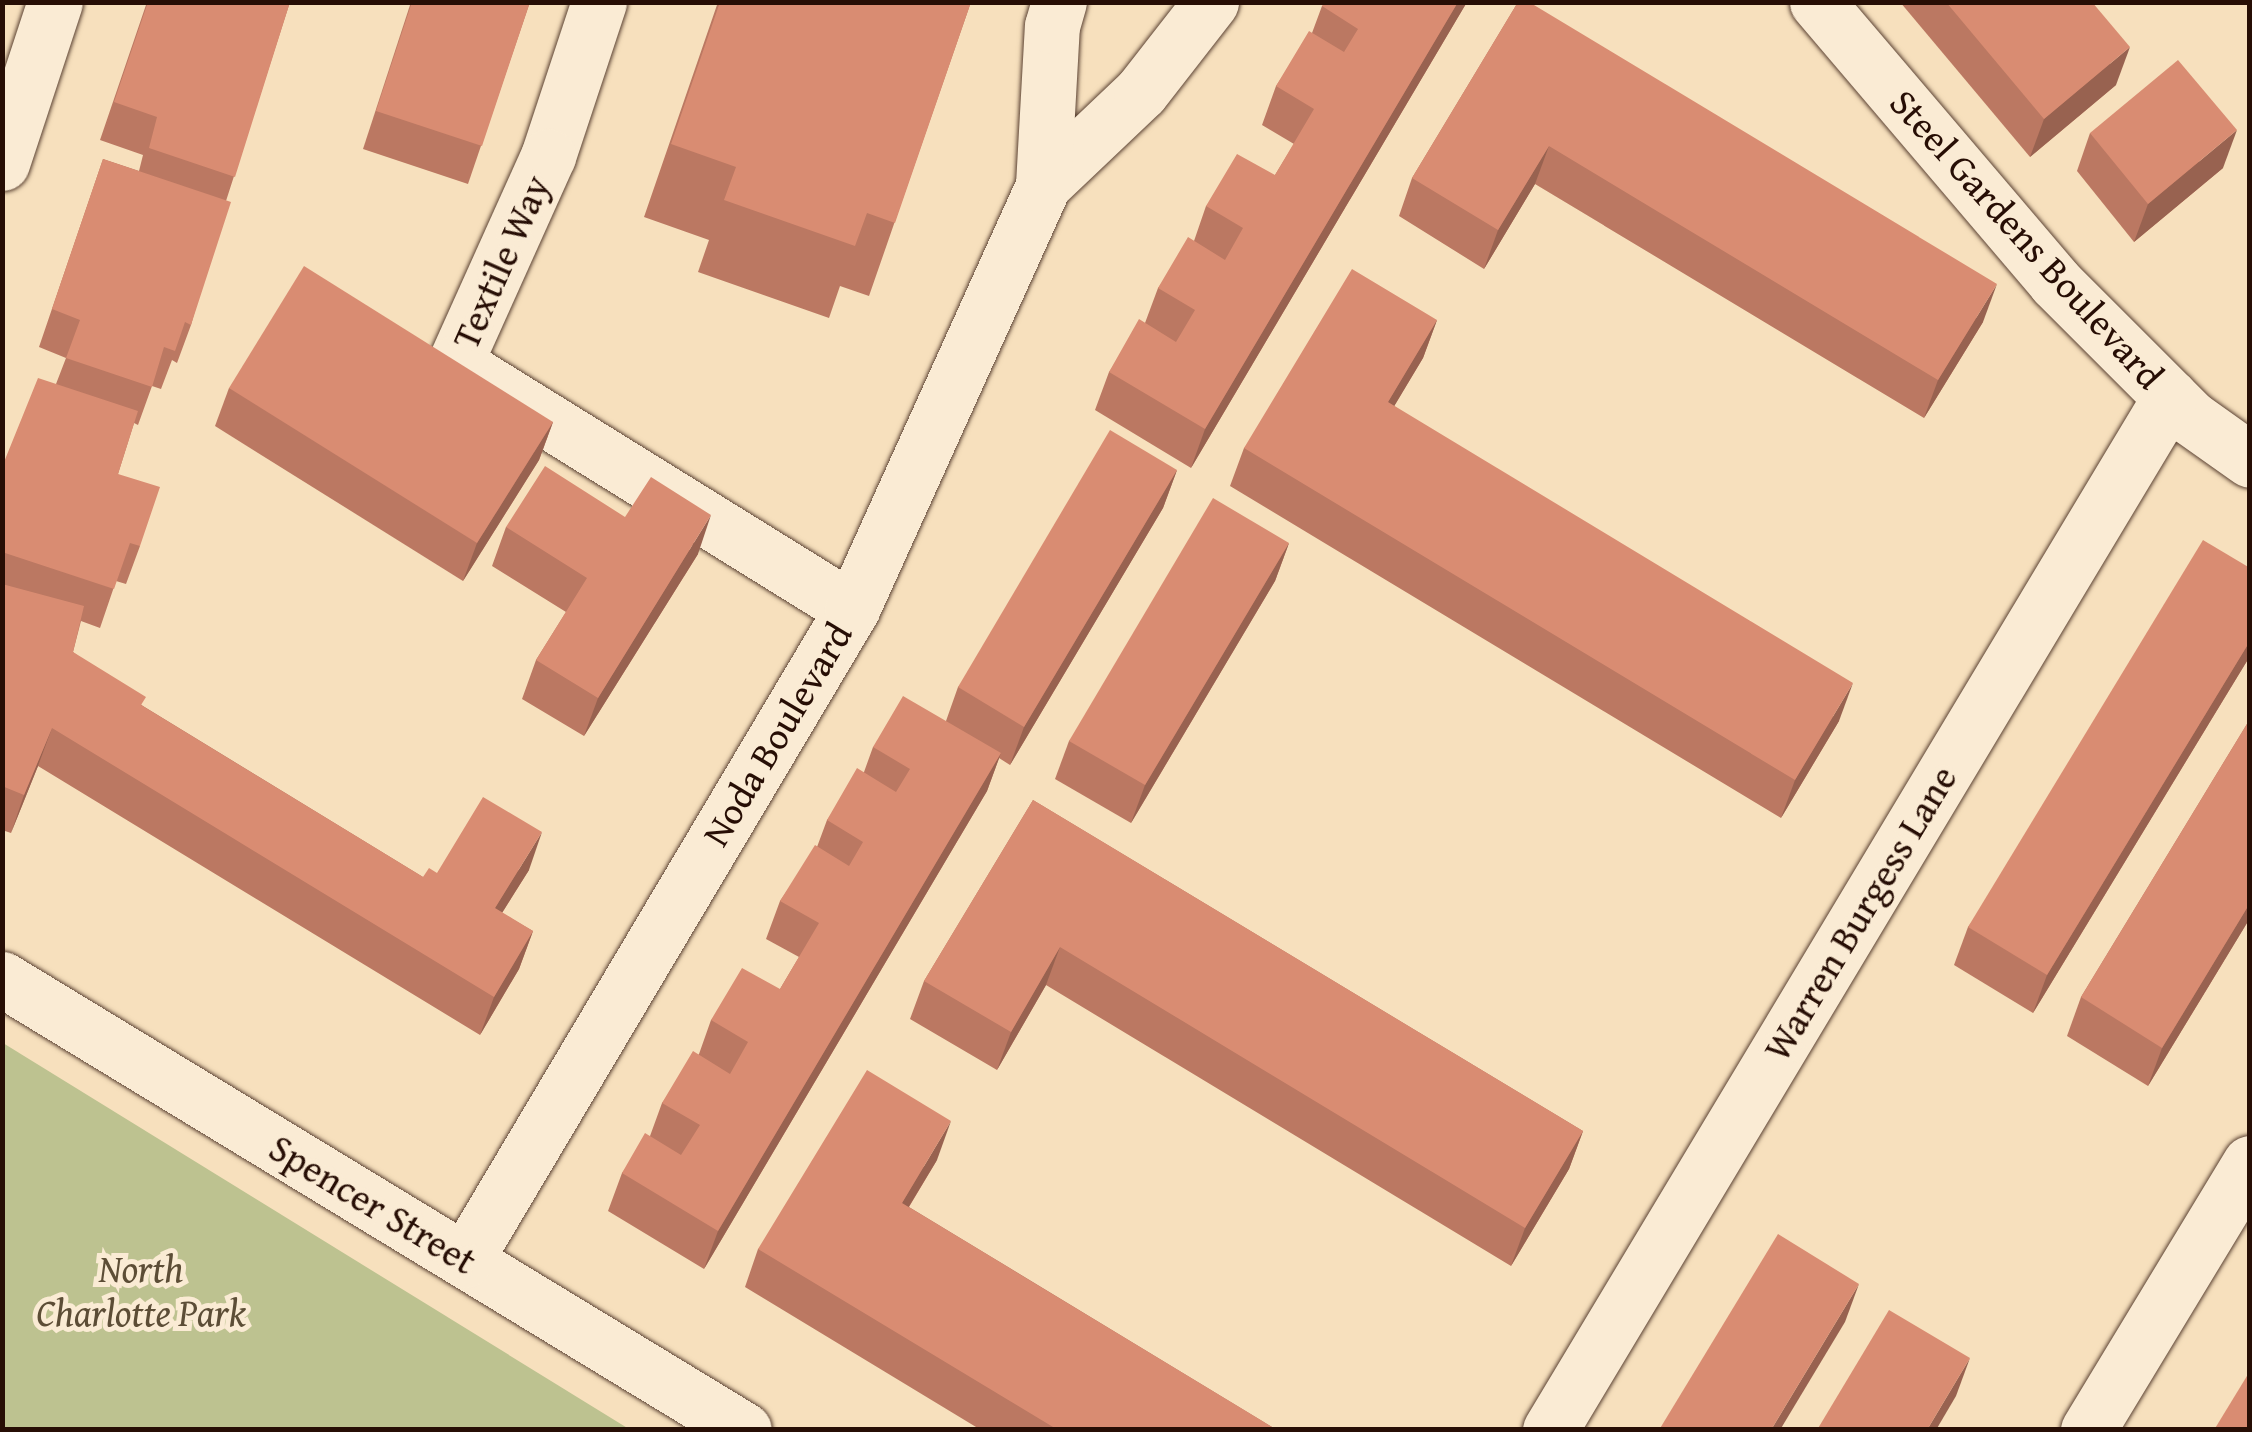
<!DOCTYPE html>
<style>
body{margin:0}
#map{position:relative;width:2252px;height:1432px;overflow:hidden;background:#f7e0bd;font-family:"Gentium Book Plus",serif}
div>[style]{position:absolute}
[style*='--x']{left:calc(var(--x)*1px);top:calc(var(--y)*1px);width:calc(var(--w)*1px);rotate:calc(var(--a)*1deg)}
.green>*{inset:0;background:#bdc290}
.roads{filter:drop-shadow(0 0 2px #5b4233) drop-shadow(0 0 2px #5b4233)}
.street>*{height:55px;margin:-27.5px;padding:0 27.5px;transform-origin:27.5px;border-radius:27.5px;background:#faebd4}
.wall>*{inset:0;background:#bb7862}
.shaded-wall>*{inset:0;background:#986250}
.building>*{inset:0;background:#d98c72}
span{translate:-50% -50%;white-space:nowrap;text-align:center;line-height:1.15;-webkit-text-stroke:10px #faebd4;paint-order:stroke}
.street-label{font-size:38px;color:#270e05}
.park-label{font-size:38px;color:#5c4d36;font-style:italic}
.frame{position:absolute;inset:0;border:5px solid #270e05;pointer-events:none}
</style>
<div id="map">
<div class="green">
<i style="clip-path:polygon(3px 1043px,629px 1429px,3px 1429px)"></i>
</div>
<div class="roads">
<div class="street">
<i style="--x:599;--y:2;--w:162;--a:108.3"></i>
<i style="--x:548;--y:156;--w:227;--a:114.2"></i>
<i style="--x:455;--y:363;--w:467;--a:31.8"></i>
<i style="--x:1817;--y:2;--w:367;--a:49.6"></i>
<i style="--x:2055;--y:282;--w:192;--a:45"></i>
<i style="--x:2191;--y:418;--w:72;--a:35.4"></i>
<i style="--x:2;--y:163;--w:169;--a:-71.8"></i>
<i style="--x:1043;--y:185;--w:135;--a:-43.5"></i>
<i style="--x:1141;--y:92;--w:114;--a:-52.1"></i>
<i style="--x:2;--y:979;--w:868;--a:31.29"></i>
<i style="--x:465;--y:1260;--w:757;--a:-59.27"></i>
<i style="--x:852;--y:609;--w:465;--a:-65.7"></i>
<i style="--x:1043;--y:185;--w:159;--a:-86.8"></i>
<i style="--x:1052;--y:26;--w:25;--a:-74"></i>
<i style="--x:1550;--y:1430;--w:1205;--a:-59.03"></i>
<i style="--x:2088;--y:1430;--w:312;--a:-58.8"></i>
</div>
</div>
<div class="wall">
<i style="clip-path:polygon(147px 2px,290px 2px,226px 201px,191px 325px,177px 363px,172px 360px,161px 389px,152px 386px,138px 425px,134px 423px,118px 474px,140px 546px,126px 584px,116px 581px,100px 628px,81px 621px,73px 652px,143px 706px,423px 877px,437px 873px,529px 870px,502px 913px,533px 931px,519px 969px,480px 1035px,38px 766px,11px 833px,2px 830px,2px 467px,56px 384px,66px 358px,39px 347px,103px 159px,139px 171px,143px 155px,100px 140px)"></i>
<i style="clip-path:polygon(411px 2px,530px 2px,468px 184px,363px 149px)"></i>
<i style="clip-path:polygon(718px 2px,971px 2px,869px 296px,840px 286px,829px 318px,698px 272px,709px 240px,644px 217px)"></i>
<i style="clip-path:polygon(1467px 2px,1191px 468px,1095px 410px,1109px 372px,1145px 323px,1158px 288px,1194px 241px,1206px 206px,1275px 175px,1294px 144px,1262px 125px,1276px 86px,1312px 33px,1322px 6px)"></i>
<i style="clip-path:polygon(1518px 2px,1983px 322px,1924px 418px,1535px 184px,1484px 269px,1399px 216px,1412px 178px)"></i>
<i style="clip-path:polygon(1900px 2px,2092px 2px,2116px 85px,2030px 157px)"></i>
<i style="clip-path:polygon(2090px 133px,2223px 168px,2134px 242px,2077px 171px)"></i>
<i style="clip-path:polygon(1437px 320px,1423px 358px,1394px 406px,1839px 721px,1781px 818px,1230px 486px,1244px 448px)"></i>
<i style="clip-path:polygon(229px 388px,553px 422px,539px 460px,463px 581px,215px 426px)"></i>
<i style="clip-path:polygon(1177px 470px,1163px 508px,1010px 765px,999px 758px,987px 791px,704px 1269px,608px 1211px,622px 1173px,650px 1136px,662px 1103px,699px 1054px,711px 1020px,780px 989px,799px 957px,766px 939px,780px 901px,817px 847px,827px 820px,864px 772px,873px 747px,946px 721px,958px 687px)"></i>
<i style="clip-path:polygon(625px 517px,698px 554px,584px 736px,522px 699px,536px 660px,566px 612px,492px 566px,506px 527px)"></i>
<i style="clip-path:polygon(1289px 543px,1275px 581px,1131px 823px,1055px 779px,1069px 741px)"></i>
<i style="clip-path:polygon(2250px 568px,2250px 656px,2033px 1013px,1954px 965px,1968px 927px)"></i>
<i style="clip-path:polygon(2250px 719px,2250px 918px,2148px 1086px,2067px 1036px,2081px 997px)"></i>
<i style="clip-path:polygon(1033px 800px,1583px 1131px,1569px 1169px,1511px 1266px,1046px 985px,997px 1070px,910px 1019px,924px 981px)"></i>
<i style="clip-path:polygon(937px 1160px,909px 1207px,1277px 1430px,981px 1430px,745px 1287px,758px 1249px)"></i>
</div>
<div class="shaded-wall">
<i style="clip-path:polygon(1458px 2px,1467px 2px,1191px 468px,1205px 429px)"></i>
<i style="clip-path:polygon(2130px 47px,2116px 85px,2030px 157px,2044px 119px)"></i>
<i style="clip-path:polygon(2237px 130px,2223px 168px,2134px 242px,2148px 204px)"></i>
<i style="clip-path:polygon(1549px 146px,1535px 184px,1484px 269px,1498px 230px)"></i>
<i style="clip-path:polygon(1997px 284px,1983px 322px,1924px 418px,1938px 380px)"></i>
<i style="clip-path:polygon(1437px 320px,1423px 358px,1374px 440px,1388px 402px)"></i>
<i style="clip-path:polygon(553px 422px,539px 460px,463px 581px,477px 543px)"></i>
<i style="clip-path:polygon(1177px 470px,1163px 508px,1010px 765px,1024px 727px)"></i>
<i style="clip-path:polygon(711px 515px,698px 554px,584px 736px,598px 698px)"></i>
<i style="clip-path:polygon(1289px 543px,1275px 581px,1131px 823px,1145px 785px)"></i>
<i style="clip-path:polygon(2250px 641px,2250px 656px,2033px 1013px,2047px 975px)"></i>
<i style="clip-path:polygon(1853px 683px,1839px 721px,1781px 818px,1795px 780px)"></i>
<i style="clip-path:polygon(52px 728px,38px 766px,11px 833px,24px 795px)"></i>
<i style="clip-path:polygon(1001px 753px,987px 791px,704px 1269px,718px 1231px)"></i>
<i style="clip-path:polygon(542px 832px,529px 870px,481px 946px,495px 908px)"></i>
<i style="clip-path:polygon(2250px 903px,2250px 918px,2148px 1086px,2162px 1048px)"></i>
<i style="clip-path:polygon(533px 931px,519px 969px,480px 1035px,494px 997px)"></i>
<i style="clip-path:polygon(1060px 947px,1046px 985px,997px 1070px,1011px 1032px)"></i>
<i style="clip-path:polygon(951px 1121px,937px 1160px,888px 1241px,902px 1203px)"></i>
<i style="clip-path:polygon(1583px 1131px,1569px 1169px,1511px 1266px,1525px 1228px)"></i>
<i style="clip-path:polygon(1859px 1284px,1845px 1322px,1780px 1430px,1771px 1430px)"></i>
<i style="clip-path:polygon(1970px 1358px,1956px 1396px,1936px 1430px,1927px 1430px)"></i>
</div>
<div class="building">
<i style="clip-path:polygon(148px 2px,290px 2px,235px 177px,149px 148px,157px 117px,114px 102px)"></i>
<i style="clip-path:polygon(412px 2px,530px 2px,482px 146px,376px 111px)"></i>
<i style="clip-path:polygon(720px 2px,971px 2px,895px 223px,867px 213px,855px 246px,724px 200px,736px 167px,671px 144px)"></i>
<i style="clip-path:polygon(1324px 2px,1458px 2px,1205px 429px,1109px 372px,1139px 319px,1176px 342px,1195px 310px,1158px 288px,1188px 237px,1225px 260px,1243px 228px,1206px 206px,1237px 154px,1275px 175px,1314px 109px,1276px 86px,1309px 31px,1344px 52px,1358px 29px,1322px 6px)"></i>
<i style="clip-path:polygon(1518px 2px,1529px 2px,1997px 284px,1938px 380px,1549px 146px,1498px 230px,1412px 178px)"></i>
<i style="clip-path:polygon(1946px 2px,2092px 2px,2130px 47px,2044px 119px)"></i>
<i style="clip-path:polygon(2178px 60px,2237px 130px,2148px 204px,2090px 133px)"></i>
<i style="clip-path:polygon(103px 159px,231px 202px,191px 325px,185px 322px,175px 351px,164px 347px,152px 387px,66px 358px,80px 320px,52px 309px)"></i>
<i style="clip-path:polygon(304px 266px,553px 422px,477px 543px,229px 388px)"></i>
<i style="clip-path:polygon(1352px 269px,1437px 320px,1388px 402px,1853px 683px,1795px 780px,1244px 448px)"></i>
<i style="clip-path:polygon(38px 378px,138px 411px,118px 474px,160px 487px,140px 546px,130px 543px,114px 589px,2px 552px,2px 510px,5px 501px,2px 500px,2px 467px)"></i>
<i style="clip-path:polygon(1110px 430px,1177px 470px,1024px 727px,958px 687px)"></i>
<i style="clip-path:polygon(545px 466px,625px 517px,651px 477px,711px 515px,598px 698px,536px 660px,587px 578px,506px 527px)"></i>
<i style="clip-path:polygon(1213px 498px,1289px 543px,1145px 785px,1069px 741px)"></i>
<i style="clip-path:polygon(2203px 540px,2250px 568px,2250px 641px,2047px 975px,1968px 927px)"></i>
<i style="clip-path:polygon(2px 584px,84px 606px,73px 652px,146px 697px,141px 705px,423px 877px,429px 868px,437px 873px,483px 797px,542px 832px,495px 908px,533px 931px,494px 997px,52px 728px,24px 795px,2px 786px)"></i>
<i style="clip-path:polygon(903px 696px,1001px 753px,718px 1231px,622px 1173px,645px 1133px,681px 1155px,700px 1125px,662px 1103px,693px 1051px,730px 1074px,748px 1042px,711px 1020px,742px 968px,780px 989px,819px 923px,780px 901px,815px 845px,849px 866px,863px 842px,827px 820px,857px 768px,896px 792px,910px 769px,873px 747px)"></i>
<i style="clip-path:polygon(2250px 719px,2250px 903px,2162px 1048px,2081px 997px)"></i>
<i style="clip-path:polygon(1033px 800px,1583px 1131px,1525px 1228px,1060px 947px,1011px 1032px,924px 981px)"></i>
<i style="clip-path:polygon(867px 1070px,951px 1121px,902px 1203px,1277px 1430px,1058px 1430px,758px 1249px)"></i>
<i style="clip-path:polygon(1778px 1234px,1859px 1284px,1771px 1430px,1659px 1430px)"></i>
<i style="clip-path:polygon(1889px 1310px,1970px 1358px,1927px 1430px,1817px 1430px)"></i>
<i style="clip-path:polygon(2250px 1371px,2250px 1430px,2214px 1430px)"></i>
</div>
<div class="street-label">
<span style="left:2027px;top:239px;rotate:48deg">Steel Gardens Boulevard</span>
<span style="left:501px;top:262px;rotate:-66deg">Textile Way</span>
<span style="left:777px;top:734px;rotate:-59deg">Noda Boulevard</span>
<span style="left:1860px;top:913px;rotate:-59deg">Warren Burgess Lane</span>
<span style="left:373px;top:1204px;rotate:31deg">Spencer Street</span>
</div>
<div class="park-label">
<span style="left:141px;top:1291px">North<br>Charlotte Park</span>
</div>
<div class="frame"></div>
</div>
